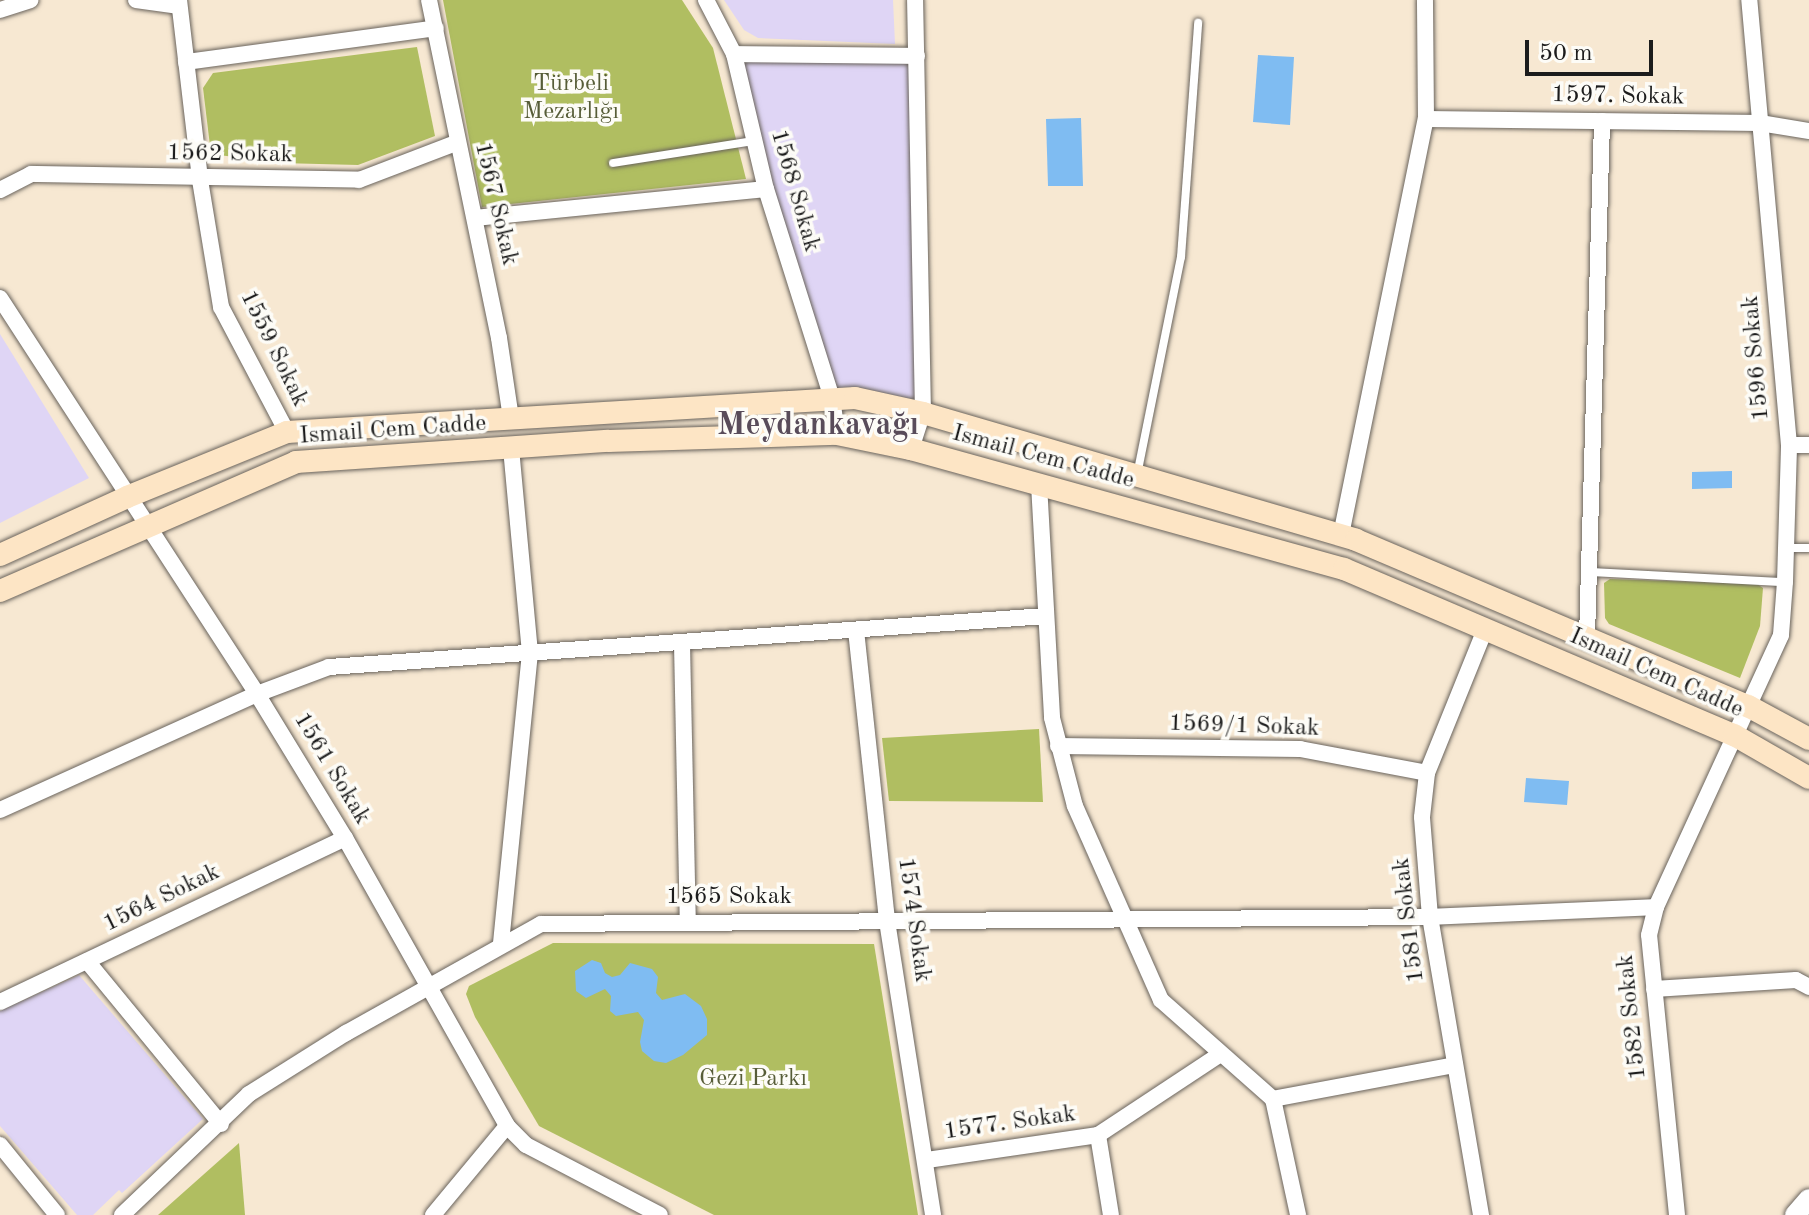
<!DOCTYPE html>
<meta charset="utf-8">
<style>
body{margin:0}
#map{position:relative;width:1809px;height:1215px;overflow:hidden;background:#f7e8d2;font-family:"Old Standard TT",serif}
div>[style]{position:absolute}
[style*='--x']{left:calc(var(--x)*1px);top:calc(var(--y)*1px);width:calc(var(--w)*1px);rotate:calc(var(--a)*1deg)}
.built>*{inset:0;background:#dfd5f5}
.green>*{inset:0;background:#b0be61}
.water>*{inset:0;background:#7fbcf2}
.roads{filter:drop-shadow(0 0 2px #69635c) drop-shadow(0 0 2px #69635c)}
.service>*{height:8px;margin:-4px;padding:0 4px;transform-origin:4px;border-radius:4px;background:#fff}
.minor>*{height:16px;margin:-8px;padding:0 8px;transform-origin:8px;border-radius:8px;background:#fff}
.tertiary>*{height:20px;margin:-10px;padding:0 10px;transform-origin:10px;border-radius:10px;background:#fff}
.secondary>*{height:22px;margin:-11px;padding:0 11px;transform-origin:11px;border-radius:11px;background:#fde5c5}
span{translate:-50% -50%;white-space:nowrap;text-align:center;line-height:1.15;-webkit-text-stroke:7px #fdfcf7;paint-order:stroke}
.park-label{font-size:24px;color:#575d38}
.street-label{font-size:24px;color:#1c1c1c}
.district-label{font-size:32px;color:#594c5a;font-weight:700}
.scale{position:absolute;left:1525px;top:40px;width:128px;height:36px;box-sizing:border-box;border:4px solid #1c1c1c;border-top:0;padding-left:10px;font-size:24px;line-height:28px;white-space:nowrap;color:#1c1c1c;-webkit-text-stroke:6px #fdfcf7;paint-order:stroke}
</style>
<div id="map">
<div class="built">
<i style="clip-path:polygon(724px 0,893px 0,895px 44px,758px 38px,744px 30px)"></i>
<i style="clip-path:polygon(734px 54px,917px 56px,923px 413px,832px 398px)"></i>
<i style="clip-path:polygon(0 334px,89px 478px,0 523px)"></i>
<i style="clip-path:polygon(79px 975px,203px 1119px,122px 1193px,119px 1190px,93px 1215px,77px 1215px,0 1126px,0 1011px)"></i>
</div>
<div class="green">
<i style="clip-path:polygon(443px 0,682px 0,713px 48px,746px 179px,482px 207px)"></i>
<i style="clip-path:polygon(417px 47px,435px 136px,358px 165px,280px 163px,211px 154px,203px 88px,213px 73px)"></i>
<i style="clip-path:polygon(1610px 579px,1757px 584px,1763px 588px,1760px 626px,1740px 678px,1609px 624px,1605px 618px,1604px 583px)"></i>
<i style="clip-path:polygon(1039px 729px,1043px 802px,889px 801px,882px 738px)"></i>
<i style="clip-path:polygon(553px 943px,874px 944px,918px 1215px,714px 1215px,539px 1126px,475px 1017px,466px 994px,469px 986px)"></i>
<i style="clip-path:polygon(239px 1143px,245px 1215px,158px 1215px)"></i>
</div>
<div class="water">
<i style="clip-path:polygon(1258px 55px,1294px 57px,1290px 125px,1253px 122px)"></i>
<i style="clip-path:polygon(1081px 118px,1083px 186px,1048px 186px,1046px 119px)"></i>
<i style="clip-path:polygon(1732px 471px,1732px 488px,1692px 489px,1692px 472px)"></i>
<i style="clip-path:polygon(1526px 778px,1569px 781px,1567px 805px,1524px 802px)"></i>
<i style="clip-path:polygon(592px 960px,601px 963px,605px 973px,612px 977px,620px 975px,630px 963px,652px 969px,658px 977px,656px 993px,662px 1000px,685px 994px,701px 1006px,707px 1019px,707px 1035px,683px 1055px,666px 1063px,654px 1061px,642px 1051px,640px 1042px,644px 1020px,638px 1012px,616px 1016px,610px 1011px,611px 996px,605px 989px,586px 998px,576px 991px,575px 971px)"></i>
</div>
<div class="roads">
<div class="service">
<i style="--x:613;--y:163;--w:143;--a:-8.9"></i>
<i style="--x:1137;--y:475;--w:222;--a:-78.6"></i>
<i style="--x:1181;--y:257;--w:235;--a:-85.8"></i>
<i style="--x:1787;--y:548;--w:22;--a:0"></i>
<i style="--x:1591;--y:572;--w:194;--a:3"></i>
</div>
<div class="minor">
<i style="--x:136;--y:0;--w:42;--a:8.1"></i>
<i style="--x:179;--y:0;--w:181;--a:83.3"></i>
<i style="--x:200;--y:180;--w:129;--a:80.6"></i>
<i style="--x:221;--y:307;--w:141;--a:62.2"></i>
<i style="--x:429;--y:0;--w:345;--a:78.3"></i>
<i style="--x:499;--y:338;--w:81;--a:81.5"></i>
<i style="--x:706;--y:0;--w:61;--a:62.6"></i>
<i style="--x:734;--y:54;--w:139;--a:76.7"></i>
<i style="--x:766;--y:189;--w:219;--a:72.5"></i>
<i style="--x:832;--y:398;--w:36;--a:82"></i>
<i style="--x:0;--y:10;--w:32;--a:-18"></i>
<i style="--x:734;--y:54;--w:183;--a:0.6"></i>
<i style="--x:186;--y:62;--w:252;--a:-7.7"></i>
<i style="--x:1426;--y:119;--w:334;--a:0.7"></i>
<i style="--x:1760;--y:123;--w:50;--a:9.3"></i>
<i style="--x:0;--y:190;--w:35;--a:-27"></i>
<i style="--x:31;--y:174;--w:328;--a:1"></i>
<i style="--x:359;--y:180;--w:104;--a:-20.9"></i>
<i style="--x:475;--y:218;--w:292;--a:-5.7"></i>
<i style="--x:0;--y:298;--w:472;--a:57"></i>
<i style="--x:257;--y:694;--w:169;--a:58.6"></i>
<i style="--x:345;--y:838;--w:330;--a:60.6"></i>
<i style="--x:507;--y:1126;--w:27;--a:45"></i>
<i style="--x:526;--y:1145;--w:151;--a:27.6"></i>
<i style="--x:1789;--y:445;--w:20;--a:0"></i>
<i style="--x:911;--y:449;--w:38;--a:-72"></i>
<i style="--x:923;--y:413;--w:413;--a:-91.1"></i>
<i style="--x:1039;--y:484;--w:234;--a:86.8"></i>
<i style="--x:1052;--y:718;--w:91;--a:75.4"></i>
<i style="--x:1075;--y:806;--w:212;--a:66.1"></i>
<i style="--x:1161;--y:1000;--w:149;--a:41.5"></i>
<i style="--x:1273;--y:1099;--w:119;--a:77.8"></i>
<i style="--x:1341;--y:535;--w:425;--a:-78.5"></i>
<i style="--x:1426;--y:119;--w:119;--a:-90.5"></i>
<i style="--x:856;--y:630;--w:293;--a:83.9"></i>
<i style="--x:887;--y:921;--w:298;--a:81.1"></i>
<i style="--x:1587;--y:637;--w:516;--a:-88.33"></i>
<i style="--x:682;--y:644;--w:278;--a:88.8"></i>
<i style="--x:1058;--y:746;--w:242;--a:0.7"></i>
<i style="--x:1300;--y:749;--w:129;--a:10.7"></i>
<i style="--x:0;--y:810;--w:282;--a:-24.3"></i>
<i style="--x:257;--y:694;--w:77;--a:-20.6"></i>
<i style="--x:329;--y:667;--w:719;--a:-4.07"></i>
<i style="--x:501;--y:943;--w:291;--a:-84.3"></i>
<i style="--x:530;--y:653;--w:205;--a:-95.3"></i>
<i style="--x:87;--y:961;--w:211;--a:50.6"></i>
<i style="--x:1654;--y:989;--w:142;--a:-3.6"></i>
<i style="--x:1796;--y:980;--w:15;--a:28"></i>
<i style="--x:0;--y:1002;--w:382;--a:-25.4"></i>
<i style="--x:1273;--y:1099;--w:185;--a:-10.6"></i>
<i style="--x:1098;--y:1135;--w:81;--a:80.8"></i>
<i style="--x:0;--y:1145;--w:90;--a:50.8"></i>
<i style="--x:927;--y:1160;--w:173;--a:-8.3"></i>
<i style="--x:1098;--y:1135;--w:145;--a:-33.5"></i>
<i style="--x:122;--y:1215;--w:175;--a:-43.6"></i>
<i style="--x:249;--y:1094;--w:115;--a:-32.2"></i>
<i style="--x:346;--y:1033;--w:223;--a:-29.2"></i>
<i style="--x:541;--y:924;--w:889;--a:-0.45"></i>
<i style="--x:1430;--y:917;--w:226;--a:-2.5"></i>
<i style="--x:433;--y:1215;--w:116;--a:-50.3"></i>
<i style="--x:1481;--y:1215;--w:302;--a:-99.7"></i>
<i style="--x:1430;--y:917;--w:100;--a:-94.6"></i>
<i style="--x:1422;--y:817;--w:44;--a:-83.5"></i>
<i style="--x:1427;--y:773;--w:157;--a:-68"></i>
<i style="--x:1677;--y:1215;--w:281;--a:-95.7"></i>
<i style="--x:1649;--y:935;--w:29;--a:-76"></i>
<i style="--x:1656;--y:907;--w:299;--a:-65.3"></i>
<i style="--x:1781;--y:635;--w:53;--a:-85.7"></i>
<i style="--x:1785;--y:582;--w:137;--a:-88.3"></i>
<i style="--x:1789;--y:445;--w:447;--a:-95.1"></i>
</div>
<div class="tertiary">
<i style="--x:1795;--y:1215;--w:21;--a:-49"></i>
</div>
<div class="secondary">
<i style="--x:0;--y:555;--w:140;--a:-24.5"></i>
<i style="--x:127;--y:497;--w:173;--a:-22.1"></i>
<i style="--x:287;--y:432;--w:569;--a:-3.43"></i>
<i style="--x:855;--y:398;--w:70;--a:12.4"></i>
<i style="--x:923;--y:413;--w:451;--a:16.3"></i>
<i style="--x:1356;--y:540;--w:426;--a:23"></i>
<i style="--x:1748;--y:706;--w:69;--a:28.4"></i>
<i style="--x:0;--y:591;--w:323;--a:-23.5"></i>
<i style="--x:296;--y:462;--w:313;--a:-3.9"></i>
<i style="--x:608;--y:441;--w:229;--a:-1.8"></i>
<i style="--x:837;--y:434;--w:76;--a:11.5"></i>
<i style="--x:911;--y:449;--w:449;--a:15.5"></i>
<i style="--x:1344;--y:569;--w:424;--a:23.1"></i>
<i style="--x:1734;--y:735;--w:86;--a:29.8"></i>
</div>
</div>
<div class="park-label">
<span style="left:571px;top:99px">Türbeli<br>Mezarlığı</span>
<span style="left:753px;top:1080px">Gezi Parkı</span>
</div>
<div class="street-label">
<span style="left:1618px;top:97px;rotate:1deg">1597. Sokak</span>
<span style="left:230px;top:155px;rotate:1deg">1562 Sokak</span>
<span style="left:794px;top:191px;rotate:74deg">1568 Sokak</span>
<span style="left:495px;top:204px;rotate:77deg">1567 Sokak</span>
<span style="left:273px;top:349px;rotate:64deg">1559 Sokak</span>
<span style="left:1757px;top:358px;rotate:-95deg">1596 Sokak</span>
<span style="left:393px;top:431px;rotate:-4deg">Ismail Cem Cadde</span>
<span style="left:1043px;top:458px;rotate:15deg">Ismail Cem Cadde</span>
<span style="left:1656px;top:674px;rotate:24deg">Ismail Cem Cadde</span>
<span style="left:1244px;top:727px;rotate:2deg">1569/1 Sokak</span>
<span style="left:331px;top:769px;rotate:59deg">1561 Sokak</span>
<span style="left:729px;top:898px">1565 Sokak</span>
<span style="left:162px;top:899px;rotate:-26deg">1564 Sokak</span>
<span style="left:913px;top:920px;rotate:82deg">1574 Sokak</span>
<span style="left:1410px;top:920px;rotate:-97deg">1581 Sokak</span>
<span style="left:1633px;top:1017px;rotate:-96deg">1582 Sokak</span>
<span style="left:1010px;top:1124px;rotate:-8deg">1577. Sokak</span>
</div>
<div class="district-label">
<span style="left:818px;top:426px">Meydankavağı</span>
</div>
<div class="scale">50 m</div>
</div>
